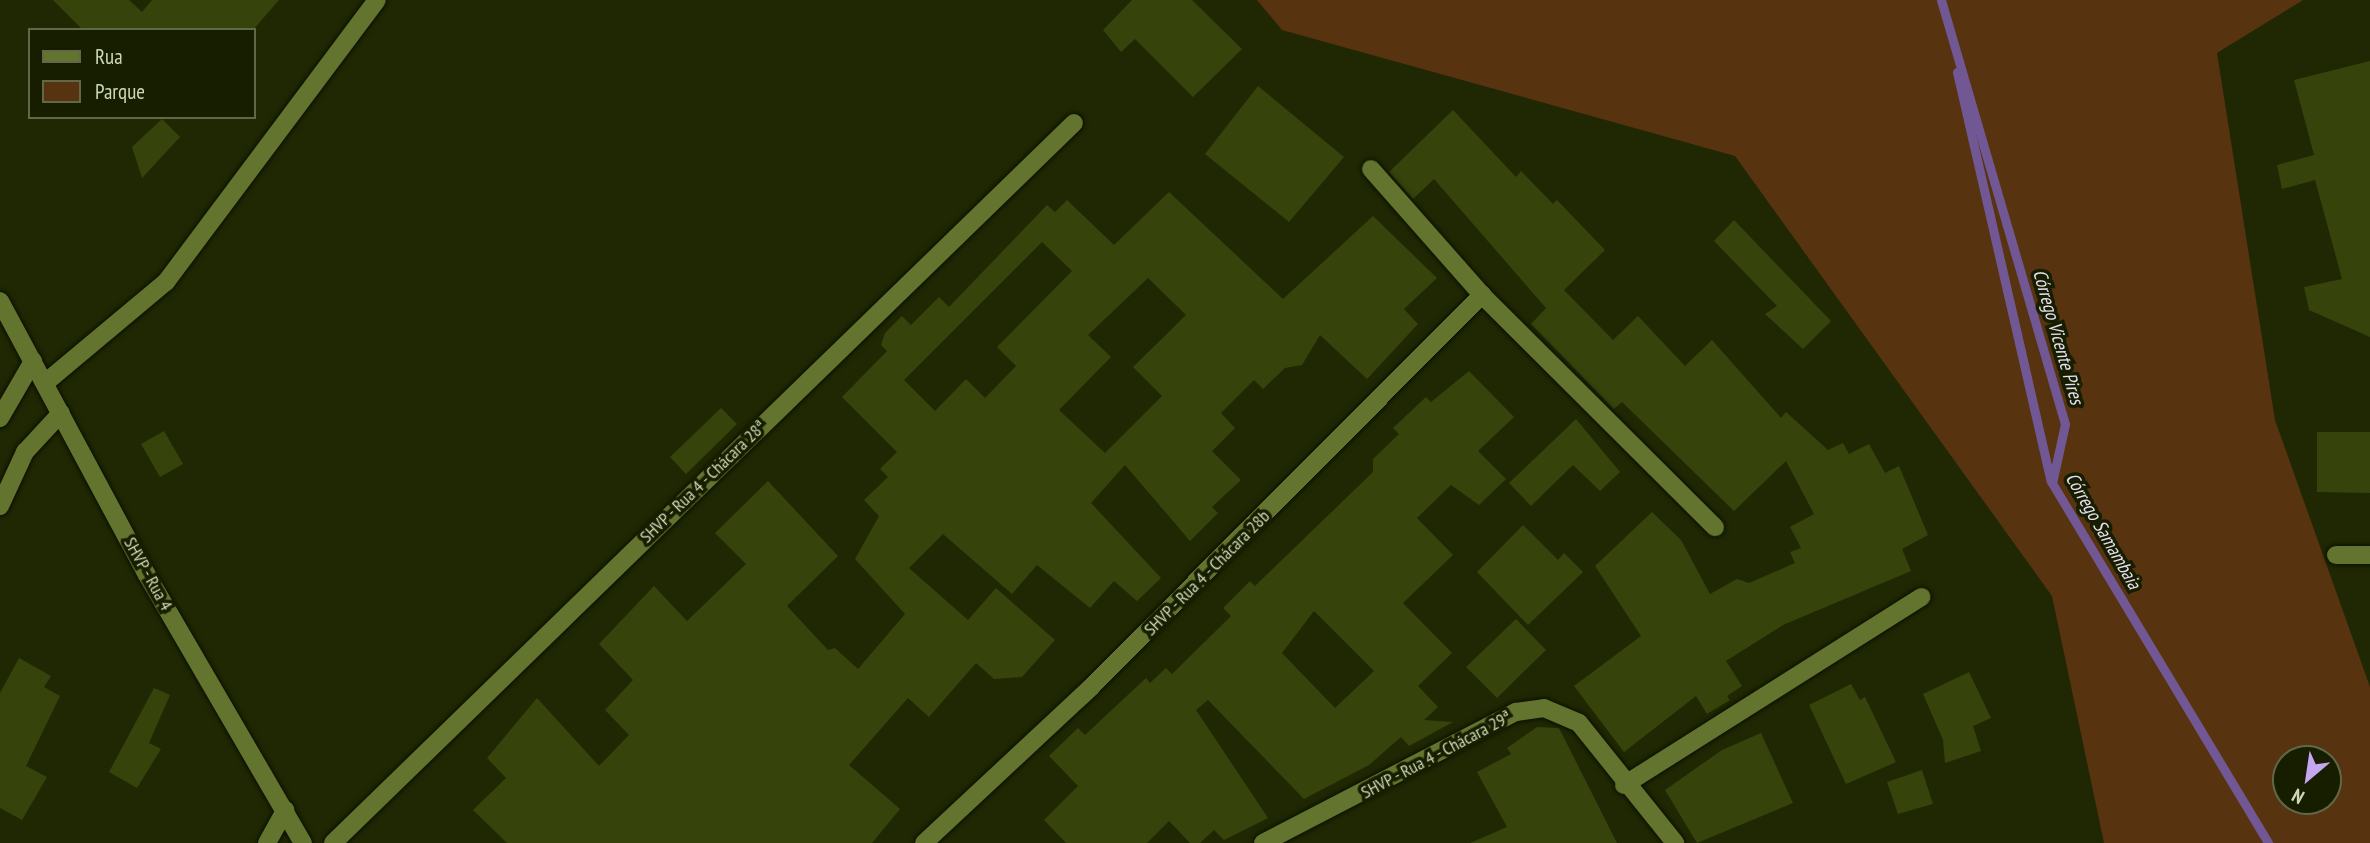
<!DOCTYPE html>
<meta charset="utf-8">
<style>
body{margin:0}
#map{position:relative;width:2370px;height:843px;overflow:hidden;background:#202803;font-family:"PT Sans Narrow",sans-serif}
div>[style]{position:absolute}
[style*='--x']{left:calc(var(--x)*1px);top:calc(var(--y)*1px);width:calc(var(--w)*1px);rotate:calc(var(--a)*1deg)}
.green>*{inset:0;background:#573310}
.stream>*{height:9px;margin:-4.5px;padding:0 4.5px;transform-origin:4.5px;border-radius:4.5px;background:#715895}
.building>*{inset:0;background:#36430b}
.roads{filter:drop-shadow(0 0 2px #0b1000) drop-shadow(0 0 2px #0b1000)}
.minor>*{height:18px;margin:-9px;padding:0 9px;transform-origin:9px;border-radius:9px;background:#63742e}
span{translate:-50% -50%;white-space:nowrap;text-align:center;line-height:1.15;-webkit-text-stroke:7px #171e00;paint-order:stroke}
.street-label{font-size:18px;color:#cdd8b5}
.water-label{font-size:19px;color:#e6e0f2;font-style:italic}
.legend{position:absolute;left:28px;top:28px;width:228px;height:91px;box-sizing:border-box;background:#171e00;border:2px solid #606848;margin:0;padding:9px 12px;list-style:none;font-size:21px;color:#cdd8b5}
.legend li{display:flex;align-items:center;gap:14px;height:35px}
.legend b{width:35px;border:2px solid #606848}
.north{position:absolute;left:2272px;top:745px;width:70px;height:70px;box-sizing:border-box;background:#171e00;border:2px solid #606848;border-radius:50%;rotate:209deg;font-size:19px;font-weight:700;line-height:28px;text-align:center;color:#cdd8b5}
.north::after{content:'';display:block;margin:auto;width:24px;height:32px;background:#c4a7f1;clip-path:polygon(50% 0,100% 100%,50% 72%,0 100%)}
</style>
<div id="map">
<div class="green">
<i style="clip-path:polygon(evenodd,1257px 0,2303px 0,2217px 53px,2275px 420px,2370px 687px,2370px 843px,2104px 843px,2052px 596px,1735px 156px,1282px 30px,1257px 0,2286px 759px,2328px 759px,2328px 801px,2286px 801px,2286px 759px)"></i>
</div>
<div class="stream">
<i style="--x:1941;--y:0;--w:442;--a:73.7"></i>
<i style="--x:2065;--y:424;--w:60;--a:102.4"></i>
<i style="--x:2052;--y:483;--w:420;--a:59"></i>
<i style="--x:1957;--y:72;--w:420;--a:77.1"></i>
</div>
<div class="building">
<i style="clip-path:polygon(53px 0,129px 0,142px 12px,152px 0,279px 0,253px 30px,83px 30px)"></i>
<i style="clip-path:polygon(1132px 0,1192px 0,1242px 49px,1193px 97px,1135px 39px,1121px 52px,1103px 30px)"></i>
<i style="clip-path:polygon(2370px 61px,2370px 337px,2309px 310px,2304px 287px,2342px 279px,2315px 180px,2282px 189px,2277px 165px,2314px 155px,2294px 80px)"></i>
<i style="clip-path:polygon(1258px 86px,1344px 157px,1289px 222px,1205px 154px)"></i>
<i style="clip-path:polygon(1453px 110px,1516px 177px,1521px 171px,1553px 204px,1557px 200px,1605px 250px,1564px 290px,1613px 340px,1638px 316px,1685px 366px,1712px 340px,1781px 418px,1786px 412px,1828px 450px,1843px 443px,1849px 454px,1869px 444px,1885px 473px,1899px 466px,1928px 535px,1902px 549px,1911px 571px,1783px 625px,1726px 661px,1742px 686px,1727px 696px,1730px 700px,1707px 714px,1696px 696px,1624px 752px,1574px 686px,1641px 636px,1595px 566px,1652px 512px,1681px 540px,1710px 594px,1737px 579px,1749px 583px,1795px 563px,1790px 552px,1801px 548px,1790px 527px,1814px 514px,1786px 461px,1734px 511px,1622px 402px,1614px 409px,1531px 324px,1546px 308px,1434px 179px,1413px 199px,1389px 172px)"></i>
<i style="clip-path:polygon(162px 119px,180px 137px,142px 178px,132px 147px)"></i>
<i style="clip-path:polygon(evenodd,1169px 192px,1283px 299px,1373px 216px,1437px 278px,1404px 309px,1418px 324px,1367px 379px,1320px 335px,1302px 365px,1285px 368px,1263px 389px,1254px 380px,1221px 413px,1235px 428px,1212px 451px,1241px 480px,1212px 507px,1218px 513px,1190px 541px,1125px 465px,1091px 503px,1161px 578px,1137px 601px,1114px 581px,1090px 608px,1037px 565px,1012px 594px,943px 534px,909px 568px,968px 620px,996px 588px,1055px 640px,1022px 677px,994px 679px,976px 663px,929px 717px,908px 698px,849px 765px,900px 809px,872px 843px,507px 843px,473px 810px,506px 778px,487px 758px,537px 698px,599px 766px,629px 735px,605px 710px,633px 680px,599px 644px,654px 586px,687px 621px,746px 564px,715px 533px,768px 481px,838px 556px,787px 606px,828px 650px,835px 648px,858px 669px,905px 614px,855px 559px,879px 516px,864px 500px,888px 477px,880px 469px,897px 452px,842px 397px,887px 351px,881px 345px,885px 333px,902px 316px,911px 325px,939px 297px,949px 307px,1047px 205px,1055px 212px,1067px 200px,1114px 245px,1169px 192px,1042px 242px,1072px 271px,997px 347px,1016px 366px,985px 398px,966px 379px,935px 411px,904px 380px,1042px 242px,1169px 192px,1148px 278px,1186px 315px,1133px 367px,1162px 396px,1105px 453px,1059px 410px,1111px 357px,1088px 335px,1148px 278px)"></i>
<i style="clip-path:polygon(1734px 220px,1831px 321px,1803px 349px,1765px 314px,1777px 306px,1714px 241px)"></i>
<i style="clip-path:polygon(evenodd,1469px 371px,1514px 417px,1478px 451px,1506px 479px,1479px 505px,1451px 485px,1417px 518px,1453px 555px,1403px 603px,1452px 653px,1418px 686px,1438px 707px,1424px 720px,1453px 722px,1409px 746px,1401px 737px,1369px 765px,1304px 799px,1208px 700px,1196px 710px,1268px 818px,1224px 840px,1214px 830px,1200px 843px,1190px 843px,1169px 821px,1147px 843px,1066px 843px,1044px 820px,1078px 786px,1049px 756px,1078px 728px,1085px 735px,1146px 678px,1150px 683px,1166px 668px,1172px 674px,1231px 616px,1223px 608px,1250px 581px,1255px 586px,1373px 472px,1373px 459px,1399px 434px,1393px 428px,1426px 397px,1431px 402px,1469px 371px,1314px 611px,1374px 671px,1335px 708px,1282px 653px,1314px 611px)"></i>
<i style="clip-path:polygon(721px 408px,737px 424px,686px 474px,670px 457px)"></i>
<i style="clip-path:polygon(1576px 419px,1620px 472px,1600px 491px,1573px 465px,1531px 506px,1509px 483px)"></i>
<i style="clip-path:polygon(164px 431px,183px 464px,160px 477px,141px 444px)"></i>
<i style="clip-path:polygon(2317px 432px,2370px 432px,2370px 493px,2317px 492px)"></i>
<i style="clip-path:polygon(1523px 525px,1558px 560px,1564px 553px,1583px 572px,1528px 625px,1477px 572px)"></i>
<i style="clip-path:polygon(1516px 619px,1546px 650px,1497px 698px,1466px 667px)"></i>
<i style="clip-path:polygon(19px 658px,51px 676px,44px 687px,60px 696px,26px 766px,47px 777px,22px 820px,0 808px,0 693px)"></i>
<i style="clip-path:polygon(1969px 672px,1991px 718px,1973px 726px,1981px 751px,1945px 763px,1943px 740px,1923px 694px)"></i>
<i style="clip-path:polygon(1851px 684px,1860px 700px,1865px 697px,1896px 762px,1846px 784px,1809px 705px)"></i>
<i style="clip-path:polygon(154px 688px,170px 695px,149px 743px,161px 749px,137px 788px,109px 772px)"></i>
<i style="clip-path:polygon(1537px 727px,1559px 728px,1617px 843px,1470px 843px,1507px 827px,1477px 772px,1511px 754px,1507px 748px)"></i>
<i style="clip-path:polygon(1761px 733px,1793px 803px,1697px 843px,1665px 790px,1722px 750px)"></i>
<i style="clip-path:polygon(1922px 770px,1933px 804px,1898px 814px,1887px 782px)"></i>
</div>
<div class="roads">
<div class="minor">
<i style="--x:1371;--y:169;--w:168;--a:48.6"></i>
<i style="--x:1482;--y:295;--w:329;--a:44.9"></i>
<i style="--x:0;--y:301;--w:311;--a:61.8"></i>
<i style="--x:147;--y:575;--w:310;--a:59.8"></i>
<i style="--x:45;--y:383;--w:158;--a:-39.9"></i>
<i style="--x:166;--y:282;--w:352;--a:-53.2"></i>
<i style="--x:0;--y:418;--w:66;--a:-59.9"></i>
<i style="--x:0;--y:506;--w:60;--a:-65.2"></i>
<i style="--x:25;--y:452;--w:53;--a:-47.3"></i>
<i style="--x:2336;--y:555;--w:34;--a:0"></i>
<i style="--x:1624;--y:785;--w:352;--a:-32.3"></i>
<i style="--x:267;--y:843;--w:38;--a:-61"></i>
<i style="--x:333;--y:843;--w:1033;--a:-44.18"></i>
<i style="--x:924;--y:843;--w:229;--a:-43"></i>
<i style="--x:1091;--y:687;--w:554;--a:-45.07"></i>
<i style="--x:1263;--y:843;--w:285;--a:-27.4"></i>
<i style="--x:1516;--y:712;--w:28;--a:-8"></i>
<i style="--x:1544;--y:708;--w:38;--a:23"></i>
<i style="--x:1579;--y:723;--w:154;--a:51.3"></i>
</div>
</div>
<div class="street-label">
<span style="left:703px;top:482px;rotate:-44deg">SHVP - Rua 4 - Chácara 28ª</span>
<span style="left:1207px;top:573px;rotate:-45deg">SHVP - Rua 4 - Chácara 28b</span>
<span style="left:148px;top:574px;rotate:61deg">SHVP - Rua 4</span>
<span style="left:1436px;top:755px;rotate:-28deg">SHVP - Rua 4 - Chácara 29ª</span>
</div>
<div class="water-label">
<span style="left:2058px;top:337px;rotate:74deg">Córrego Vicente Pires</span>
<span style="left:2103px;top:531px;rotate:60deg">Córrego Samambaia</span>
</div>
<ul class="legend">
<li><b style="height:9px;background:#63742e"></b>Rua</li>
<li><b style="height:19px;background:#573310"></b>Parque</li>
</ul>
<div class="north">N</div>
</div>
